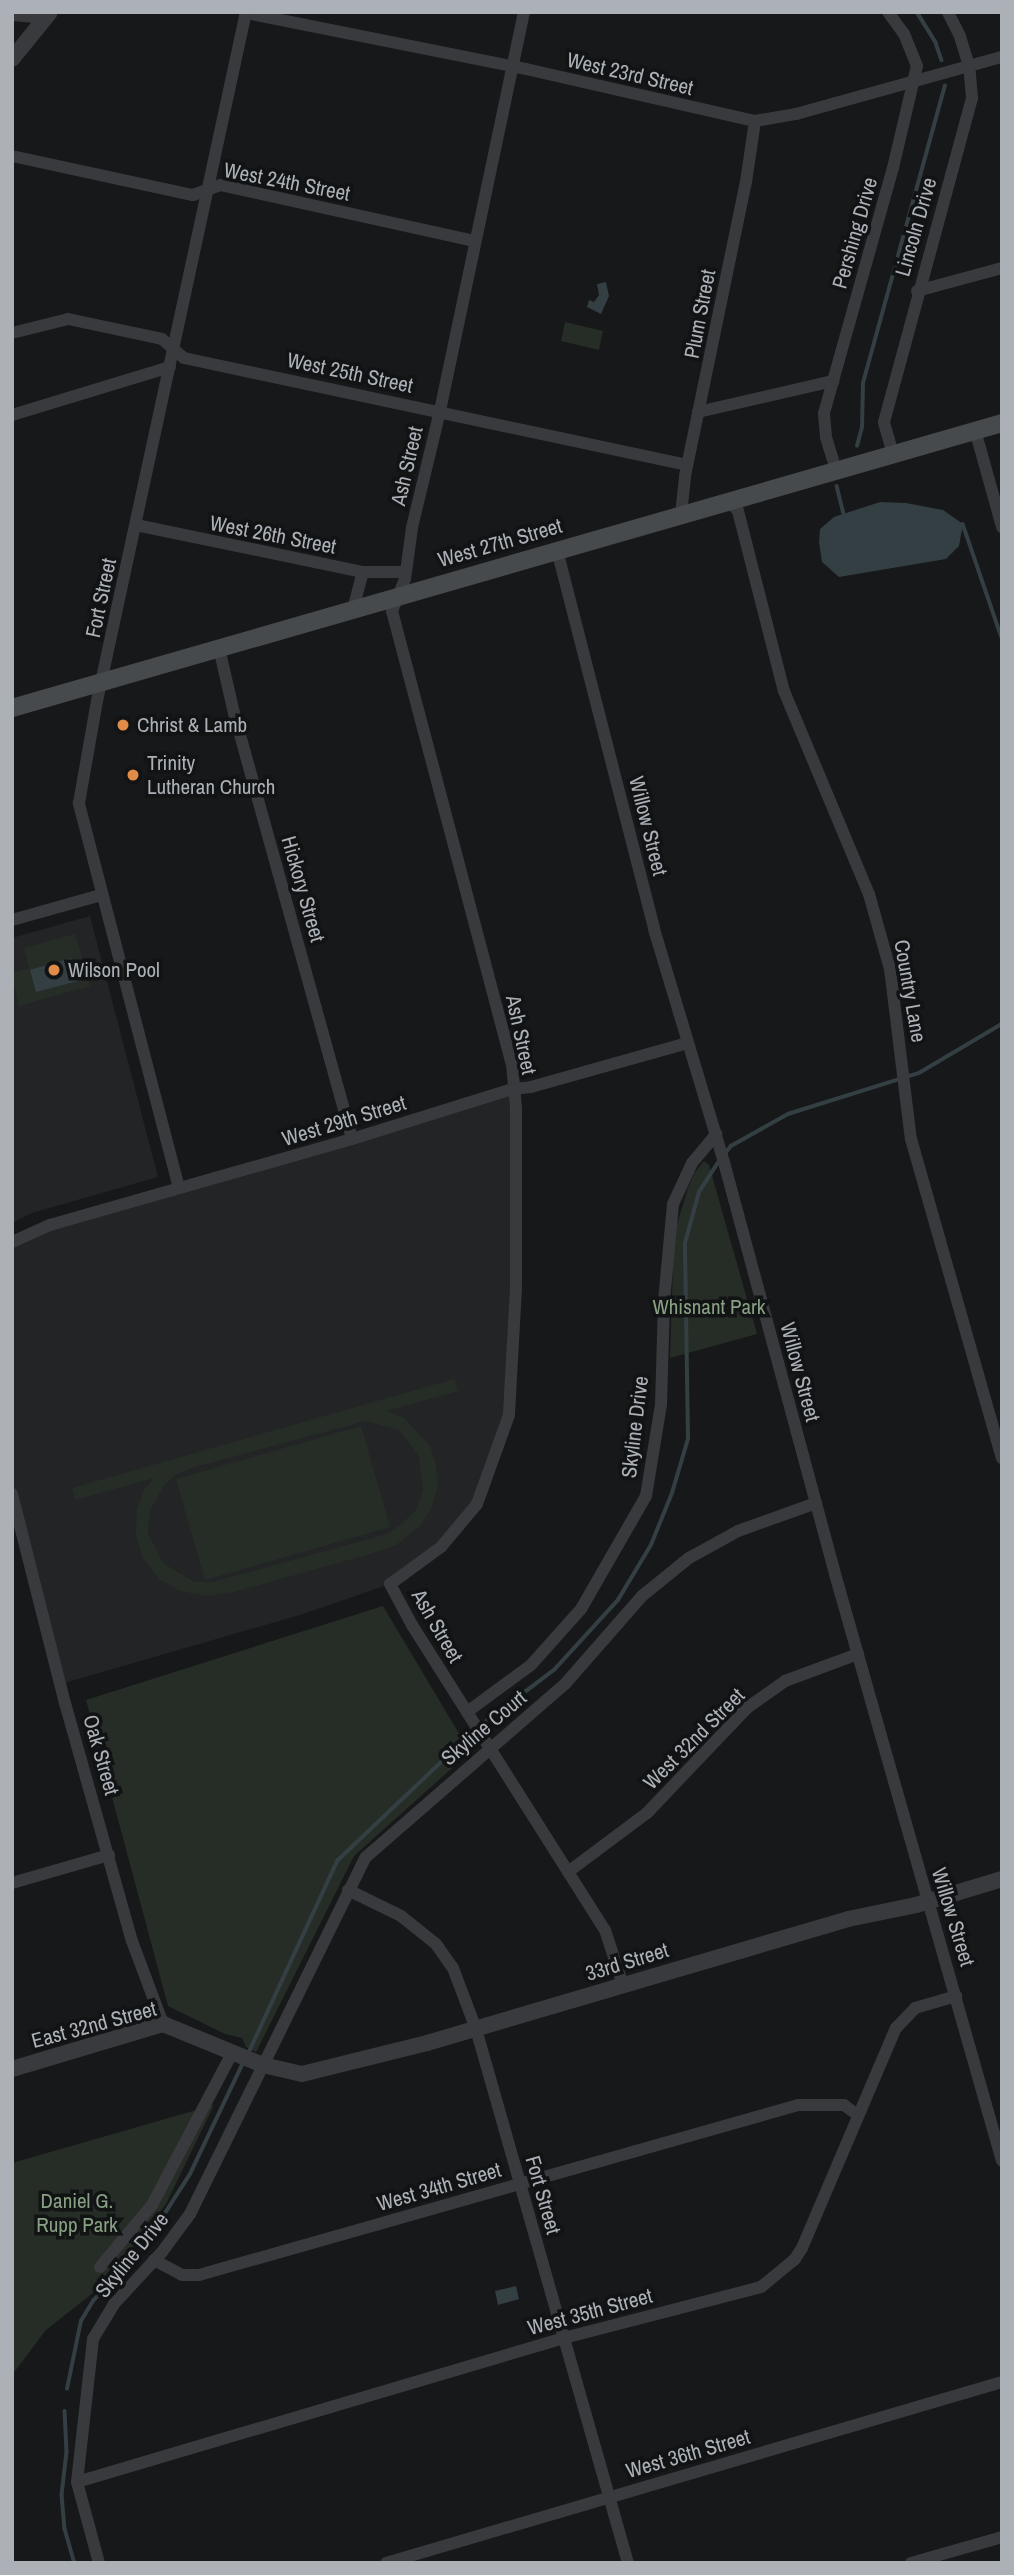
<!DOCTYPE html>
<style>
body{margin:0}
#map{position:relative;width:1014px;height:2575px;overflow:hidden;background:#171819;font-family:"Archivo Narrow",sans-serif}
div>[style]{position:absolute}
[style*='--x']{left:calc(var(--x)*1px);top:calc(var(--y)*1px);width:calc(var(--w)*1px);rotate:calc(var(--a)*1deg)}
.built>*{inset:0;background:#232426}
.green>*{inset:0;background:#262d26}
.water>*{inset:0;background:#333f43}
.stream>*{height:3.5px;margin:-1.75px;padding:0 1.75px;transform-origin:1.75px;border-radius:1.75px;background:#333f43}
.minor>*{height:12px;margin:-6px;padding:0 6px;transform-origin:6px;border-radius:6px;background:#393a3d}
.tertiary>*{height:16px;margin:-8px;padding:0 8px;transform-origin:8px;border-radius:8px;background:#393a3d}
.secondary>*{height:18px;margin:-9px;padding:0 9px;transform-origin:9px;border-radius:9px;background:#474a4d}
.dots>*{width:19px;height:19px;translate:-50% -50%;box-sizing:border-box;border:4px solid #121314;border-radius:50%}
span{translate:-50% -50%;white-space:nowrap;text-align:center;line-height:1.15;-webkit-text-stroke:7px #121314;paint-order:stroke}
.street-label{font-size:21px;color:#abb1b7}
.poi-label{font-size:21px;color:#abb1b7}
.left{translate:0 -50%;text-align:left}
.park-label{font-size:21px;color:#88a084}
.frame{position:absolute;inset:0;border:14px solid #abb1b7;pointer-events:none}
</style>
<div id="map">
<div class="built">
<i style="clip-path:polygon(90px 916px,158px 1177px,32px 1213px,12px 1223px,12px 938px)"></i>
<i style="clip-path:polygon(513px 1089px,509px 1415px,494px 1462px,460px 1526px,390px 1584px,303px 1614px,61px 1684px,12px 1494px,12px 1242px)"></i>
</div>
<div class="green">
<i style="clip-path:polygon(565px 322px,603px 331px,599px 350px,561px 341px)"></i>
<i style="clip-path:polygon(75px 934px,90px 986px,19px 1006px,12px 973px,29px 968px,24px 948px)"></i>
<i style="clip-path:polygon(704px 1161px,709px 1165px,757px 1334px,670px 1358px,674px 1234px,688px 1188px,695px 1172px)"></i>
<i style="clip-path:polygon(evenodd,454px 1379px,458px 1391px,386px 1411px,404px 1418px,430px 1446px,436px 1466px,438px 1486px,432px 1507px,419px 1527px,396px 1545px,370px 1554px,234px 1592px,207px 1596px,180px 1591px,159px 1579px,142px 1557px,136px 1534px,137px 1509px,144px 1490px,154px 1478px,75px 1500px,72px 1488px,454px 1379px,366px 1421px,399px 1430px,419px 1456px,423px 1491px,416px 1510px,401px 1524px,387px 1534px,213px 1582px,194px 1582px,163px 1563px,148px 1533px,150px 1510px,165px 1484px,176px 1475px,194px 1467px,366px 1421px)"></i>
<i style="clip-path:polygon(361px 1426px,390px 1527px,205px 1580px,176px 1479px)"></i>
<i style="clip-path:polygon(383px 1606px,470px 1752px,354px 1856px,256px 2052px,246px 2047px,242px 2038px,225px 2034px,168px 2006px,86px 1700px)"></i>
<i style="clip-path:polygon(214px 2105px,166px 2204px,103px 2285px,46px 2330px,12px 2375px,12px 2163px)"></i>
</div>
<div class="water">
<i style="clip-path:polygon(606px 282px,609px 296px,601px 314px,587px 307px,589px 300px,594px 302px,599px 295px,597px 284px)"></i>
<i style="clip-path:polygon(880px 502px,906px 503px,943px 510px,963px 524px,959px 546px,946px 559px,839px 577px,822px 562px,819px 542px,820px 529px,834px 517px)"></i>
<i style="clip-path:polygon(71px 958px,78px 981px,36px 992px,30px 970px)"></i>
<i style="clip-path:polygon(516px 2286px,519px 2299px,498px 2305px,495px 2291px)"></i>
</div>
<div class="stream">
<i style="--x:917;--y:12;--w:36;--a:58"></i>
<i style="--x:936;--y:43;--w:18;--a:71"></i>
<i style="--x:857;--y:446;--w:20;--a:-75"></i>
<i style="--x:862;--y:427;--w:44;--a:-88.7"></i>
<i style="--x:863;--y:383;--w:308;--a:-74.6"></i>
<i style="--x:837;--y:486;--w:29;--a:76"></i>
<i style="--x:963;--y:524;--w:120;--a:71.1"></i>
<i style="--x:726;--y:1152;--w:8;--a:-50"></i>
<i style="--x:731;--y:1146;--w:65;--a:-29.3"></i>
<i style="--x:788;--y:1114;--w:137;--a:-17.4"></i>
<i style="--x:919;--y:1073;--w:96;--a:-30.6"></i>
<i style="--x:480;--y:1726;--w:94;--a:-37.2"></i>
<i style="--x:555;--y:1669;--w:93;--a:-47.6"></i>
<i style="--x:618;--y:1600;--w:64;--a:-59"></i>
<i style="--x:651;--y:1545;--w:56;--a:-68"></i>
<i style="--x:672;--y:1493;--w:56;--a:-73.5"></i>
<i style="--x:688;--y:1439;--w:196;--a:-90.9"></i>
<i style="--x:685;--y:1243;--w:53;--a:-74.6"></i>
<i style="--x:699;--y:1192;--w:37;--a:-57"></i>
<i style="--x:248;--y:2054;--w:213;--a:-65.2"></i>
<i style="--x:337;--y:1861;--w:189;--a:-43.5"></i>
<i style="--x:67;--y:2389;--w:69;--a:-78.4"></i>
<i style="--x:81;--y:2321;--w:23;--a:-59"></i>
<i style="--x:93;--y:2301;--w:75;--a:-47.2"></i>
<i style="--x:144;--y:2246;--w:85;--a:-57.4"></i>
<i style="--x:190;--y:2174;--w:125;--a:-64.5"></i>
<i style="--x:65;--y:2411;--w:41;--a:87.2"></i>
<i style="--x:67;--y:2452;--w:43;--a:96.6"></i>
<i style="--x:62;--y:2495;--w:34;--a:85"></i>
<i style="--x:65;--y:2529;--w:35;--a:74"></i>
</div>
<div class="minor">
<i style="--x:524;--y:12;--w:408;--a:101.9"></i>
<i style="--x:440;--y:411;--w:120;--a:103.5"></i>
<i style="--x:412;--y:528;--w:51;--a:97.8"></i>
<i style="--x:405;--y:579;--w:35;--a:112"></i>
<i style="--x:392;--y:611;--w:469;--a:75.2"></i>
<i style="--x:512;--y:1064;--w:44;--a:84.8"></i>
<i style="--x:516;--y:1108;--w:180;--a:90"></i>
<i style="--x:516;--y:1288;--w:127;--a:93.2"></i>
<i style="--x:509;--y:1415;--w:95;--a:109.8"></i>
<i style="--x:477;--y:1504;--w:56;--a:129.9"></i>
<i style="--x:441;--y:1547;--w:63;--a:144"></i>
<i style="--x:390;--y:1584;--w:47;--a:61.8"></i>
<i style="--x:412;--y:1625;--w:361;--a:57.7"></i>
<i style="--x:605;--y:1930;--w:58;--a:71.9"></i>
<i style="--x:246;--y:13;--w:286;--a:11.3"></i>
<i style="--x:526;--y:69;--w:235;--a:12.8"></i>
<i style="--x:755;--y:121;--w:42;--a:-9.7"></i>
<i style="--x:796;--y:114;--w:214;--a:-15.5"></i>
<i style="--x:12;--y:15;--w:35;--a:5"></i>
<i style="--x:12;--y:156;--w:185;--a:12.2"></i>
<i style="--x:193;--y:195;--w:29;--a:-20"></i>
<i style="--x:220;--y:185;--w:260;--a:12.4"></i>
<i style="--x:917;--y:291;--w:88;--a:-15.1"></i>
<i style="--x:12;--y:333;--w:58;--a:-14"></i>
<i style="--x:68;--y:319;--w:96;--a:12"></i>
<i style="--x:162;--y:339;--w:29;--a:41"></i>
<i style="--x:184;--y:358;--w:514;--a:12.01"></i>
<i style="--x:698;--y:412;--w:139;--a:-12.9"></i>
<i style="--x:12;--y:415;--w:165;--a:-16.9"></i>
<i style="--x:975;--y:430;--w:101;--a:74.4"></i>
<i style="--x:893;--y:454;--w:33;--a:-106"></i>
<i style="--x:884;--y:422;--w:336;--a:-74.8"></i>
<i style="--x:972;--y:98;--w:32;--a:-95"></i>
<i style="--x:969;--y:66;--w:31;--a:-107"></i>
<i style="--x:960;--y:36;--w:27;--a:-117"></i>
<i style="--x:836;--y:470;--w:34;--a:-107"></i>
<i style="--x:826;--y:437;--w:24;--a:-95"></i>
<i style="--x:824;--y:413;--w:255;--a:-74.3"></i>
<i style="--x:893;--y:168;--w:105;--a:-76.8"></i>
<i style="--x:917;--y:66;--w:35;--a:-112"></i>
<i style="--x:904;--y:34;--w:27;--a:-126"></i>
<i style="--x:730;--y:502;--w:12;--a:48"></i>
<i style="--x:738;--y:511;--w:186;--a:75.7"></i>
<i style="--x:784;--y:691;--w:220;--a:67.3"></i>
<i style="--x:869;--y:894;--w:78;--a:74.4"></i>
<i style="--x:890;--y:969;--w:171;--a:83"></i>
<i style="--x:911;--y:1139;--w:332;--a:74.1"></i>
<i style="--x:681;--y:515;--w:39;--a:-84"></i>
<i style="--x:685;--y:476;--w:300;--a:-78.3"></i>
<i style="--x:746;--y:182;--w:62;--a:-81.6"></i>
<i style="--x:136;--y:525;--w:232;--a:11.7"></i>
<i style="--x:363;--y:572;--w:41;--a:0"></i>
<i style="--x:557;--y:550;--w:391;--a:75.6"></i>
<i style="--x:654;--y:929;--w:247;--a:73.3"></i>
<i style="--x:725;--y:1166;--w:423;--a:74.9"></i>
<i style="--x:835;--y:1574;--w:610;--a:74.12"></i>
<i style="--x:353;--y:609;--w:38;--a:-75"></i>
<i style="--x:219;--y:648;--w:67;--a:77"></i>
<i style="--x:234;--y:713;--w:442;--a:74.5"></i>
<i style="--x:12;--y:920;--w:92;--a:-15.7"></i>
<i style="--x:179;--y:1188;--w:398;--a:-104.6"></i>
<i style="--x:79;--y:803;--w:104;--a:-80"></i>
<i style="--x:97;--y:701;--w:705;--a:-77.8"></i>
<i style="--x:12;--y:1242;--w:42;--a:-24.1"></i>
<i style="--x:50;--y:1225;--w:314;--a:-15.9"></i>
<i style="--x:352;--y:1139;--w:169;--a:-17.3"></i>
<i style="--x:513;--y:1089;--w:18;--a:-6"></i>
<i style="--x:531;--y:1087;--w:163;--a:-15.7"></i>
<i style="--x:12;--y:1494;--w:216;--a:75.8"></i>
<i style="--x:65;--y:1703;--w:247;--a:74.3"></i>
<i style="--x:132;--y:1941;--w:89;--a:69.5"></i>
<i style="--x:467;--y:1712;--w:79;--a:-36.3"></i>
<i style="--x:531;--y:1665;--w:75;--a:-48.2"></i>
<i style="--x:581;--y:1609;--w:130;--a:-60.1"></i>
<i style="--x:646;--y:1496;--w:93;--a:-80.7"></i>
<i style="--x:661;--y:1404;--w:103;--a:-88.3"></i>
<i style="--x:664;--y:1301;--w:97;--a:-84.7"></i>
<i style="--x:673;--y:1204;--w:45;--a:-65.1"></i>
<i style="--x:692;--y:1163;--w:38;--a:-50"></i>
<i style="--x:568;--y:1872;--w:99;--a:-36.8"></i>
<i style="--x:647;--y:1813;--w:145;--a:-46.4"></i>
<i style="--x:747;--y:1708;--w:47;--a:-35.4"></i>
<i style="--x:785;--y:1681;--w:78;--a:-20.3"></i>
<i style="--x:12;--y:1883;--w:101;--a:-16.1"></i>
<i style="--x:348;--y:1890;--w:59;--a:26.1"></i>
<i style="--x:401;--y:1916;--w:45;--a:38.7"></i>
<i style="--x:436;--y:1944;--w:29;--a:55"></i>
<i style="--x:453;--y:1968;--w:65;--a:69.3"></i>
<i style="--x:476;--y:2029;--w:555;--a:74.11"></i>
<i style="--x:154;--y:2260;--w:32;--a:28"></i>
<i style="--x:182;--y:2275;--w:17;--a:0"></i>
<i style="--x:199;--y:2275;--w:623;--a:-15.84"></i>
<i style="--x:798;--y:2105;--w:46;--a:0"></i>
<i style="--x:844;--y:2105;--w:17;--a:36"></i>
<i style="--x:100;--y:2267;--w:81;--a:-50"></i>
<i style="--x:152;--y:2205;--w:172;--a:-62.2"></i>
<i style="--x:77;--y:2482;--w:508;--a:-16.47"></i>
<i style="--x:564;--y:2338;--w:203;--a:-14.5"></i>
<i style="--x:761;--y:2287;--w:44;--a:-39.5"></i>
<i style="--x:795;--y:2259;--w:13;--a:-58"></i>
<i style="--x:802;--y:2248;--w:239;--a:-66.9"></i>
<i style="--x:896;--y:2028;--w:28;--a:-46"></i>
<i style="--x:915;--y:2008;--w:43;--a:-16.3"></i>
<i style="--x:99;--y:2563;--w:84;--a:-105.2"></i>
<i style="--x:77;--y:2482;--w:144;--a:-83.6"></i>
<i style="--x:93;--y:2339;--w:41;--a:-59"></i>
<i style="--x:114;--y:2304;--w:71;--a:-47.3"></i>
<i style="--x:162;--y:2252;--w:47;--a:-53.6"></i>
<i style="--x:190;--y:2214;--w:398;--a:-63.8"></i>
<i style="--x:366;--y:1857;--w:264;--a:-41"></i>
<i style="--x:565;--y:1684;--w:117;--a:-48.8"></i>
<i style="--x:642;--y:1596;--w:60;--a:-39"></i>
<i style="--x:689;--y:1558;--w:56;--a:-28.9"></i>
<i style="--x:738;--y:1531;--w:83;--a:-19.7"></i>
<i style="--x:386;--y:2563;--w:642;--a:-16.37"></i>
<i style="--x:911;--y:2563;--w:95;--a:-15.9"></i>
</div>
<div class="tertiary">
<i style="--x:12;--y:59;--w:60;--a:-51"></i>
<i style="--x:12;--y:2069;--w:158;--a:-16.6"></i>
<i style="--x:163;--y:2024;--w:108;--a:22.3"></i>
<i style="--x:263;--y:2065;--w:40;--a:13"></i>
<i style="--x:302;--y:2074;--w:129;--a:-13.9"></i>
<i style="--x:427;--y:2043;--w:439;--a:-16.4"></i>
<i style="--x:848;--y:1919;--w:69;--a:-11.6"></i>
<i style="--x:916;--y:1905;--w:90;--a:-16.8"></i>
</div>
<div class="secondary">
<i style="--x:12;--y:708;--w:1030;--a:-16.06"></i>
</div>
<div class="dots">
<i style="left:123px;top:725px;background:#e08c48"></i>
<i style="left:133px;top:775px;background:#e08c48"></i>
<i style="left:54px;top:970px;background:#e08c48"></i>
</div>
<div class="street-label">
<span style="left:630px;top:74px;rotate:13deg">West 23rd Street</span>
<span style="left:287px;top:182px;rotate:11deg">West 24th Street</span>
<span style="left:916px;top:227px;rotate:-74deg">Lincoln Drive</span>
<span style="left:855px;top:233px;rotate:-74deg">Pershing Drive</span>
<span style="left:700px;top:314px;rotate:-79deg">Plum Street</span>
<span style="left:350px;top:373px;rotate:12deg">West 25th Street</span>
<span style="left:407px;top:466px;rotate:-77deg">Ash Street</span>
<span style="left:273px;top:535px;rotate:11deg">West 26th Street</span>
<span style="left:500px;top:543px;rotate:-16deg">West 27th Street</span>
<span style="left:101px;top:598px;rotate:-78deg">Fort Street</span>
<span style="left:648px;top:826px;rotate:76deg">Willow Street</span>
<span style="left:303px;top:889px;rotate:74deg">Hickory Street</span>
<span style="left:910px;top:991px;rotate:80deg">Country Lane</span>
<span style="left:521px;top:1035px;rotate:78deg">Ash Street</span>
<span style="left:344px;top:1121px;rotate:-17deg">West 29th Street</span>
<span style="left:800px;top:1372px;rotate:75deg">Willow Street</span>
<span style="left:635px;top:1427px;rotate:-83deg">Skyline Drive</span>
<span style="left:437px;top:1626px;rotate:60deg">Ash Street</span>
<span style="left:484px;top:1728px;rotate:-40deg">Skyline Court</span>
<span style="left:694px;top:1739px;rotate:-45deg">West 32nd Street</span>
<span style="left:101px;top:1755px;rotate:74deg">Oak Street</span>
<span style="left:953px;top:1917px;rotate:73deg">Willow Street</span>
<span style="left:627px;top:1962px;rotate:-17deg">33rd Street</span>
<span style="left:94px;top:2025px;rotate:-15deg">East 32nd Street</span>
<span style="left:439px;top:2187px;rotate:-16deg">West 34th Street</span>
<span style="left:543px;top:2195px;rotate:74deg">Fort Street</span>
<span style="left:132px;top:2255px;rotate:-51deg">Skyline Drive</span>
<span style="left:590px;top:2312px;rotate:-15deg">West 35th Street</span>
<span style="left:688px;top:2454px;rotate:-16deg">West 36th Street</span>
</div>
<div class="poi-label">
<span class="left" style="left:137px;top:725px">Christ &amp; Lamb</span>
<span class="left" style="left:147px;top:775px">Trinity<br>Lutheran Church</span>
<span class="left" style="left:68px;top:970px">Wilson Pool</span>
</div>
<div class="park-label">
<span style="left:709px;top:1307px">Whisnant Park</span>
<span style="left:77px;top:2213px">Daniel G.<br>Rupp Park</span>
</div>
<div class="frame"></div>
</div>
